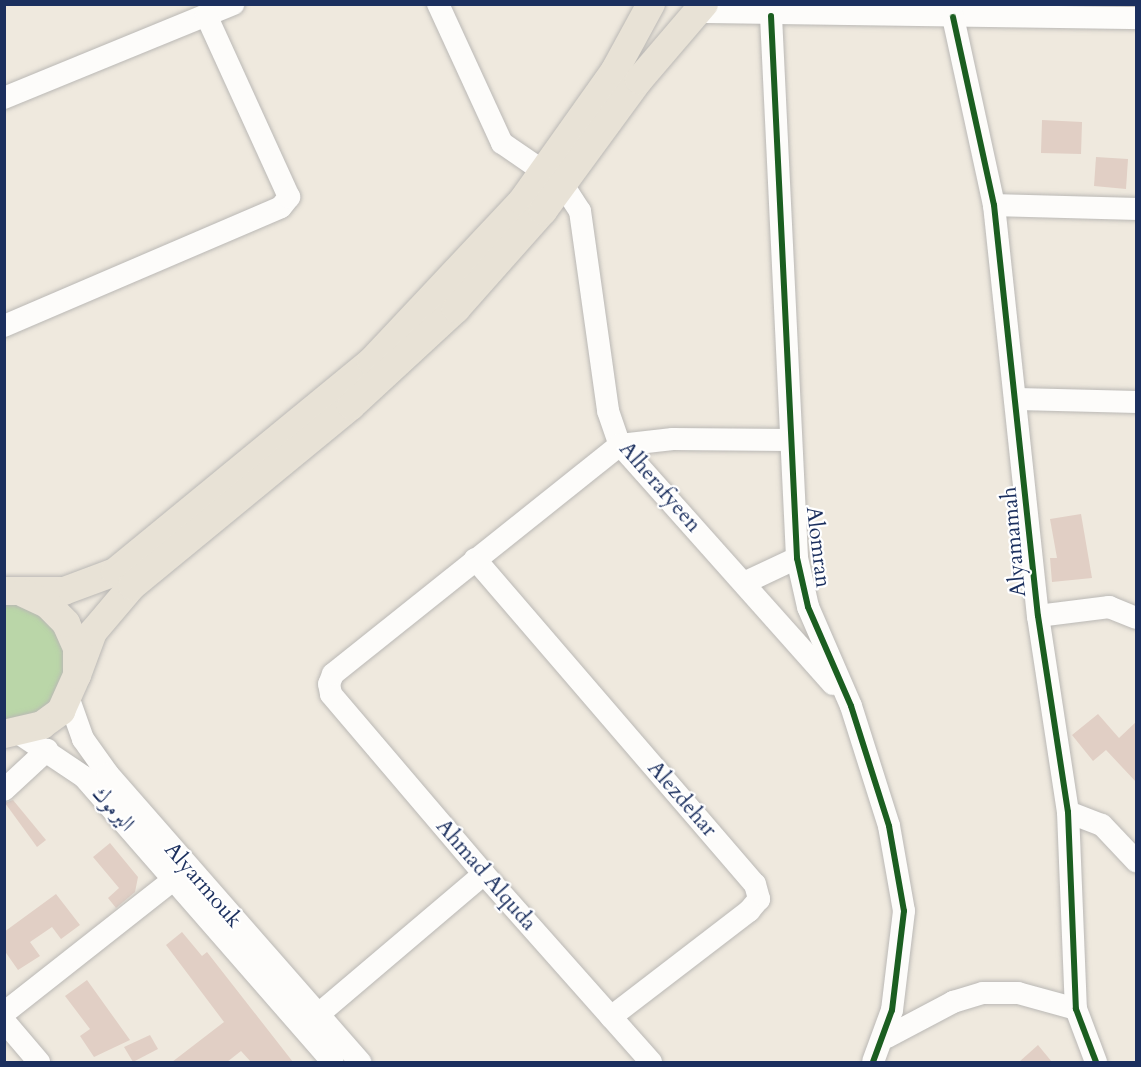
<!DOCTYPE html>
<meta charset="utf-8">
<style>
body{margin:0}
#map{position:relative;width:1141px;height:1067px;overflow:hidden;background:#efe9de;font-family:Cardo,Amiri,serif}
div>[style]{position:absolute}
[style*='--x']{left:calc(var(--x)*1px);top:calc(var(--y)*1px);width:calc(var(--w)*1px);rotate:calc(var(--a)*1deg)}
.green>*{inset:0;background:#bad6a8}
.building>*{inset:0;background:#e1cfc5}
.roads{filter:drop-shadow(0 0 2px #bab8b5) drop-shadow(0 0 2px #bab8b5)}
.minor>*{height:22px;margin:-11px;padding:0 11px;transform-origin:11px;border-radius:11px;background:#fdfcfa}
.major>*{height:28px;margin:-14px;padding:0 14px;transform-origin:14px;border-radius:14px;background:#e8e2d6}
.cycleway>*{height:6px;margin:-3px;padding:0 3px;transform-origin:3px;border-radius:3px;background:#1b5e20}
span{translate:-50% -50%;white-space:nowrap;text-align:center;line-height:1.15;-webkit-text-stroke:4.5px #fff;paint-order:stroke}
.street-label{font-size:22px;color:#1b2f5e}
.frame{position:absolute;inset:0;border:6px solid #1b2f5e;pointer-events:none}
</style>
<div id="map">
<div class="green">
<i style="clip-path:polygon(5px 601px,35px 606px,64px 634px,68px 674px,47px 708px,29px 717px,5px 720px)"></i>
</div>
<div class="building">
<i style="clip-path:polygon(1042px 120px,1082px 122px,1081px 154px,1041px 153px)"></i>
<i style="clip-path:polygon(1096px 157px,1128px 159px,1126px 189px,1094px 186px)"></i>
<i style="clip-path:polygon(1081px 514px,1092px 578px,1052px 582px,1050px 558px,1057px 558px,1050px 519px)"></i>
<i style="clip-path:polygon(1098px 714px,1119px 738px,1137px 721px,1137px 783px,1106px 750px,1093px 761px,1072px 735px)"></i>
<i style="clip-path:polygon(13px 800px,46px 840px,37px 847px,5px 803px)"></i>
<i style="clip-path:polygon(110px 843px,138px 877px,135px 892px,116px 908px,108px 898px,119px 888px,93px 857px)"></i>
<i style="clip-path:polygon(56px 894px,80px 925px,61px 939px,52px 927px,30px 942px,40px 956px,18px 970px,4px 950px,4px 932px)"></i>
<i style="clip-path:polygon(182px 932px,202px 956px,207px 952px,293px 1062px,251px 1062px,241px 1051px,227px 1062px,172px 1062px,224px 1022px,166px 945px)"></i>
<i style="clip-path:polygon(87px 980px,130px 1040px,94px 1057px,80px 1036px,90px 1029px,65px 996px)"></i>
<i style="clip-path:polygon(150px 1035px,158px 1049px,133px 1062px,124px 1047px)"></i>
<i style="clip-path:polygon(1038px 1045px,1052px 1062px,1019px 1062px)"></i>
</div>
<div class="roads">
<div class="minor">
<i style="--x:438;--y:4;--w:153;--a:65.3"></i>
<i style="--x:502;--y:143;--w:74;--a:34.5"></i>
<i style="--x:563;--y:185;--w:31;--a:57"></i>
<i style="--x:580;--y:211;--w:202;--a:82"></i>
<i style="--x:608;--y:411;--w:36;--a:71"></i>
<i style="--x:620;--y:445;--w:320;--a:48.3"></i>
<i style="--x:700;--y:12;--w:436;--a:0.8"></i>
<i style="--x:771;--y:16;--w:543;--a:87.25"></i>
<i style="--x:797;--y:558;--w:50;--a:77.3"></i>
<i style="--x:808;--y:607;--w:108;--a:66.5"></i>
<i style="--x:851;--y:706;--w:126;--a:72.4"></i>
<i style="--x:889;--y:826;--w:86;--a:80"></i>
<i style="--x:904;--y:911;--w:100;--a:96.9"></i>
<i style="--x:892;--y:1010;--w:55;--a:110.1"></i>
<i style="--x:953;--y:17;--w:192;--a:77.7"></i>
<i style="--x:994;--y:205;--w:413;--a:83.9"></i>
<i style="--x:1038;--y:616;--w:198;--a:81.3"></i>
<i style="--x:1068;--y:812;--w:197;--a:87.7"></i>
<i style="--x:1076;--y:1009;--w:57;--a:69.3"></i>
<i style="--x:4;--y:98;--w:248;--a:-22.3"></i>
<i style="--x:994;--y:205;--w:142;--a:1.6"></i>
<i style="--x:4;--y:326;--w:301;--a:-23.2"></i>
<i style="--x:281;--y:207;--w:13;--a:-51"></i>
<i style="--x:289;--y:197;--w:200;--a:-114.5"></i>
<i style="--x:1019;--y:399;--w:117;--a:1.5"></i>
<i style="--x:475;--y:559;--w:429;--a:49.3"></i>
<i style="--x:755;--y:884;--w:16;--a:75"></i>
<i style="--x:759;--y:899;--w:16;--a:130"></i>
<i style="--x:749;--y:911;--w:174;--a:142.5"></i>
<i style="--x:746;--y:582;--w:56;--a:-25.2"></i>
<i style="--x:1038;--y:616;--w:72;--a:-7.2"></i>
<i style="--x:1109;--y:607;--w:29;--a:22"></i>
<i style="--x:67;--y:694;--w:48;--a:70.4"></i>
<i style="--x:83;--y:739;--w:43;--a:54.5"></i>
<i style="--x:108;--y:774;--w:383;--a:48.8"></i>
<i style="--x:20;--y:734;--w:77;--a:33.9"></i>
<i style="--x:84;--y:777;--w:378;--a:48.9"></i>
<i style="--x:4;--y:790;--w:59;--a:-42.9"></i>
<i style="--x:1068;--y:812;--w:36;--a:21"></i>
<i style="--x:1102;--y:825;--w:50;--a:46.6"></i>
<i style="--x:4;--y:1013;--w:216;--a:-38.2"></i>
<i style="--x:4;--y:1021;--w:54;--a:49.5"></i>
<i style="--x:307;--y:1024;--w:232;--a:-40.3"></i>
<i style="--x:887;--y:1037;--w:75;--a:-27.9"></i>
<i style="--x:953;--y:1002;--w:31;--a:-17"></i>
<i style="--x:983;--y:993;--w:35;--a:0"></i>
<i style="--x:1018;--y:993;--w:60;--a:15.4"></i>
<i style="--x:651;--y:1062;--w:251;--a:-131.6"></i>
<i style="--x:484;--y:874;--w:236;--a:-130.4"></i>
<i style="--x:331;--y:694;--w:10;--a:-101"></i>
<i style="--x:329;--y:684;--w:11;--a:-68"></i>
<i style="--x:333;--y:674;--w:367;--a:-38.6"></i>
<i style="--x:620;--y:445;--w:53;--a:-6.5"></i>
<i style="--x:673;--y:439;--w:116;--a:0.5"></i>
</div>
<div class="major">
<i style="--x:4;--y:591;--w:60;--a:0"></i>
<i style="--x:64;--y:591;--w:54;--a:-20.4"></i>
<i style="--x:115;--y:572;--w:331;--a:-39.4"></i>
<i style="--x:371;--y:362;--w:221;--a:-46.8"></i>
<i style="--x:522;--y:201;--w:161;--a:-54.6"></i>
<i style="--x:615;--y:70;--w:75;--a:-61.4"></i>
<i style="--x:77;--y:675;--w:46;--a:-69.6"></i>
<i style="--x:93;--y:632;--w:60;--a:-49.7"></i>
<i style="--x:132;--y:586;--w:283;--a:-39.4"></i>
<i style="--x:351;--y:406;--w:143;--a:-42.7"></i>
<i style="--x:456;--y:309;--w:131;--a:-48.4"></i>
<i style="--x:543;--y:211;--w:162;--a:-53.8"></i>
<i style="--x:639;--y:80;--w:100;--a:-49.5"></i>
<i style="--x:4;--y:734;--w:39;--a:-13"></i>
<i style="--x:42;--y:725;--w:24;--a:-36"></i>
<i style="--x:61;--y:711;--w:39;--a:-66"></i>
<i style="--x:77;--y:675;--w:27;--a:-90"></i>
<i style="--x:77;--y:648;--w:27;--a:-114"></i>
<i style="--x:66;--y:623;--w:27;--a:-135"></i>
<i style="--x:47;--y:604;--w:26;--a:-155"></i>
</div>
</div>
<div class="cycleway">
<i style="--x:771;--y:16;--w:543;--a:87.25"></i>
<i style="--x:797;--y:558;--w:50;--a:77.3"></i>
<i style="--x:808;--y:607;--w:108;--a:66.5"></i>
<i style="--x:851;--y:706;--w:126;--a:72.4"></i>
<i style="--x:889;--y:826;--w:86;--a:80"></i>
<i style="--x:904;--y:911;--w:100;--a:96.9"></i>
<i style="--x:892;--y:1010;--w:55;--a:110.1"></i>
<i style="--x:953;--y:17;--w:192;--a:77.7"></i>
<i style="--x:994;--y:205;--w:413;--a:83.9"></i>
<i style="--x:1038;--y:616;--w:198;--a:81.3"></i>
<i style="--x:1068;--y:812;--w:197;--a:87.7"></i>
<i style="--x:1076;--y:1009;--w:57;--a:69.3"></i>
</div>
<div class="street-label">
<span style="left:660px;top:487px;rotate:49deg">Alherafyeen</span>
<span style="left:1014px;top:542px;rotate:-95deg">Alyamamah</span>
<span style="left:818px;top:547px;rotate:83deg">Alomran</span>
<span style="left:682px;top:799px;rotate:49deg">Alezdehar</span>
<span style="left:113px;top:809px;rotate:49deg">اليرموك</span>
<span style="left:486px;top:875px;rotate:49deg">Ahmad Alquda</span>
<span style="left:203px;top:885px;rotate:49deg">Alyarmouk</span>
</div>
<div class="frame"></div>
</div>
